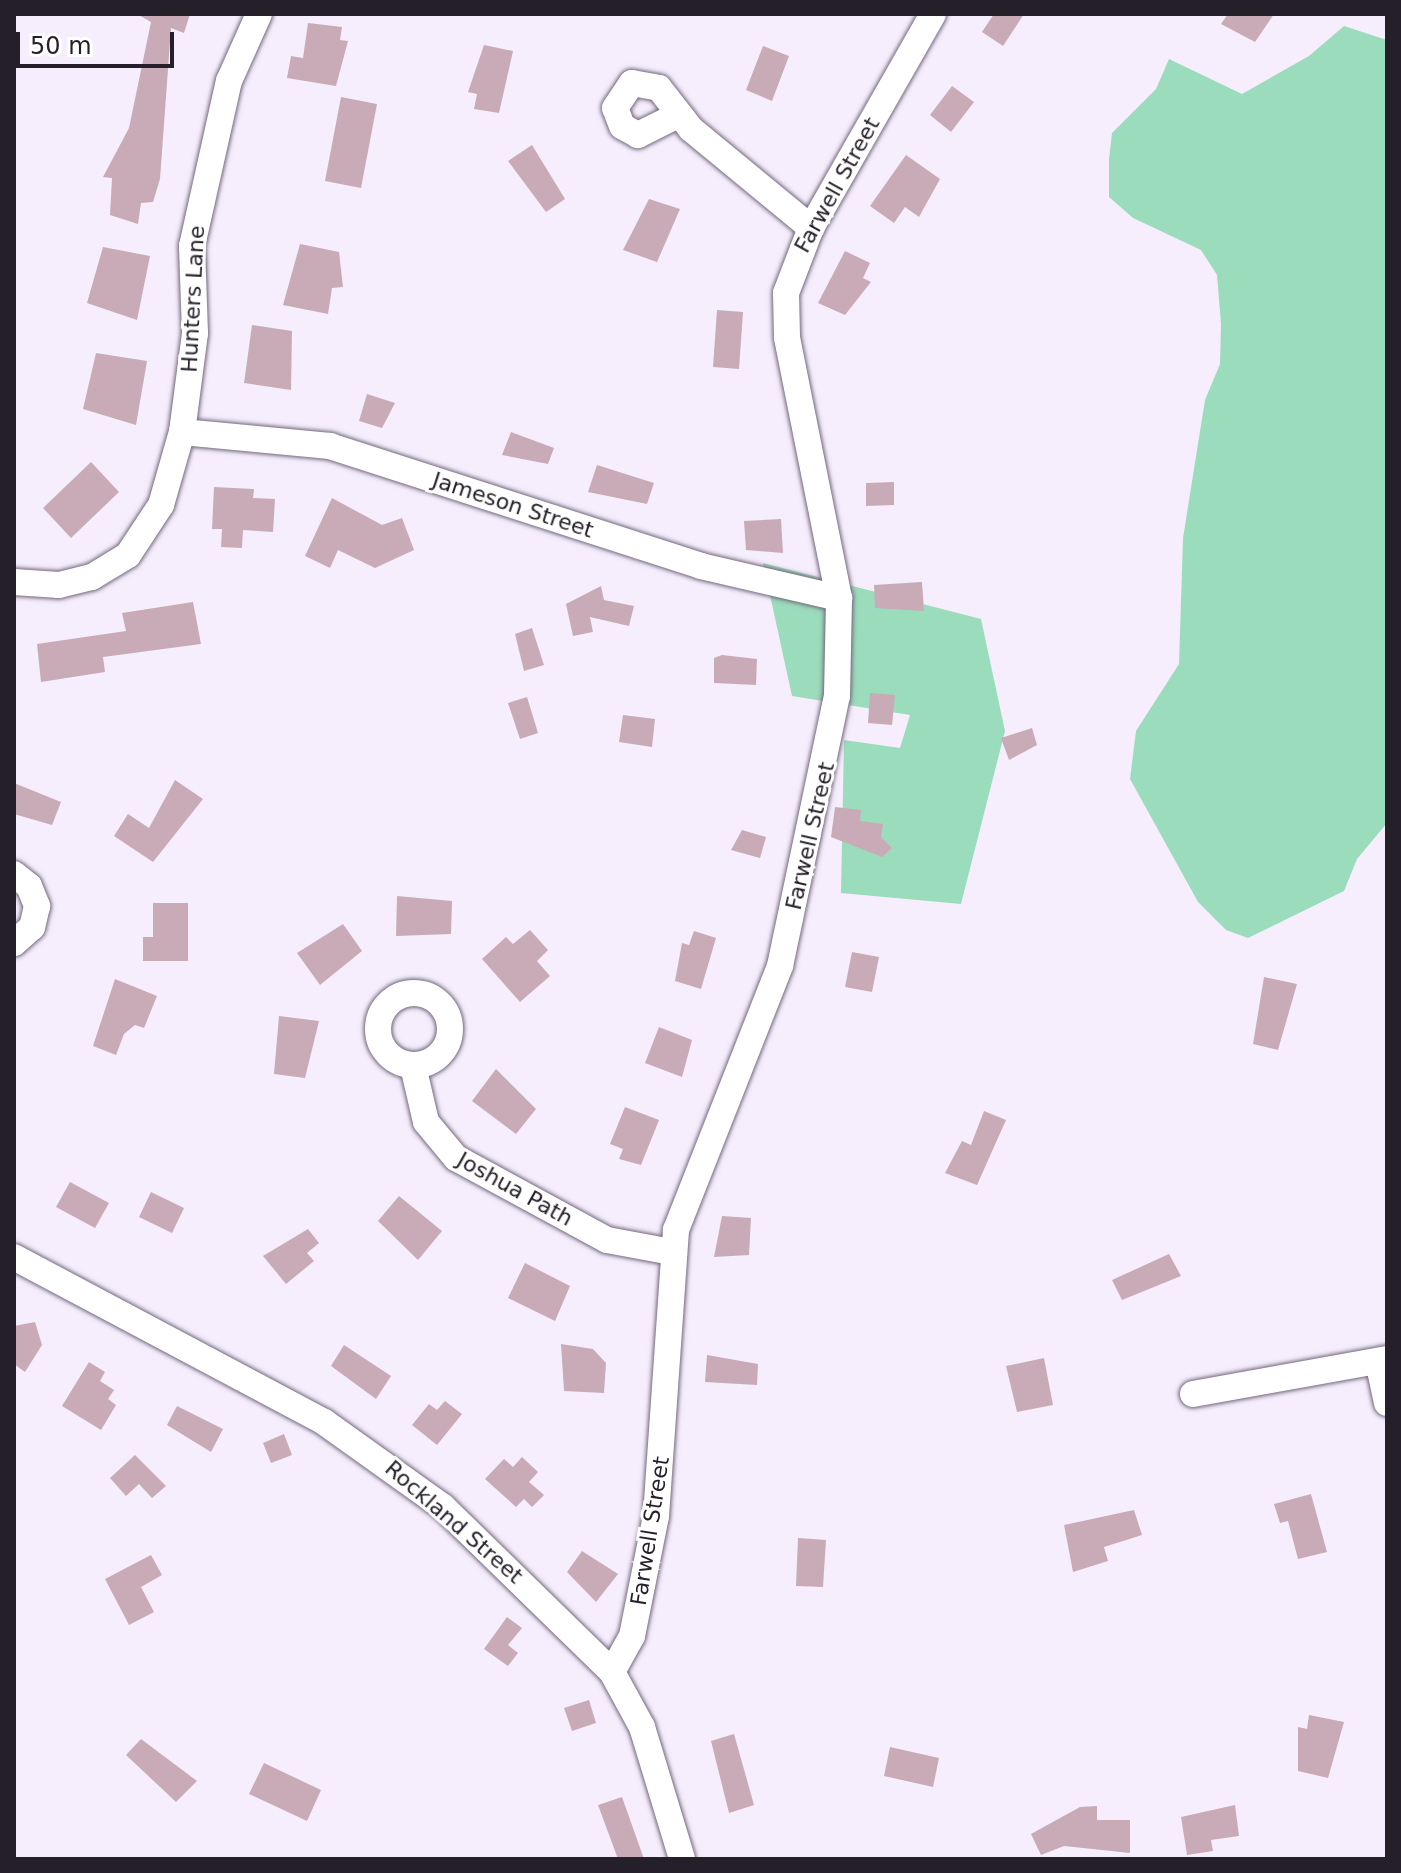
<!DOCTYPE html>
<style>
body{margin:0}
#map{position:relative;width:1401px;height:1873px;overflow:hidden;background:#f6eefd;font-family:"DejaVu Sans",sans-serif}
div>[style]{position:absolute}
[style*='--x']{left:calc(var(--x)*1px);top:calc(var(--y)*1px);width:calc(var(--w)*1px);rotate:calc(var(--a)*1deg)}
.green>*{inset:0;background:#9bdcbc}
.building>*{inset:0;background:#c8abb6}
.roads{filter:drop-shadow(0 0 2px #74687e) drop-shadow(0 0 2px #74687e)}
.minor>*{height:26px;margin:-13px;padding:0 13px;transform-origin:13px;border-radius:13px;background:#fff}
.minor>.ring{margin:-13px;padding:0;box-sizing:content-box;background:none;border:26px solid #fff;border-radius:50%}
span{translate:-50% -50%;white-space:nowrap;text-align:center;line-height:1.15;-webkit-text-stroke:6px #fff;paint-order:stroke}
.street-label{font-size:22px;color:#241f28}
.frame{position:absolute;inset:0;border:16px solid #241f28;pointer-events:none}
.scale{position:absolute;left:16px;top:32px;width:158px;height:36px;box-sizing:border-box;border:4px solid #241f28;border-top:0;padding-left:10px;font-size:24px;line-height:28px;white-space:nowrap;color:#241f28;-webkit-text-stroke:6px #fff;paint-order:stroke}
</style>
<div id="map">
<div class="green">
<i style="clip-path:polygon(1344px 26px,1387px 40px,1387px 823px,1357px 859px,1344px 891px,1248px 938px,1226px 930px,1198px 902px,1130px 779px,1136px 731px,1179px 664px,1183px 538px,1205px 400px,1220px 364px,1221px 324px,1217px 275px,1201px 250px,1133px 218px,1109px 197px,1109px 159px,1112px 133px,1156px 89px,1169px 59px,1242px 94px,1309px 56px)"></i>
<i style="clip-path:polygon(763px 563px,981px 619px,1005px 731px,961px 904px,841px 893px,844px 740px,900px 748px,910px 715px,792px 696px)"></i>
</div>
<div class="building">
<i style="clip-path:polygon(137px 14px,190px 14px,184px 33px,171px 28px,160px 179px,153px 202px,141px 203px,138px 224px,110px 215px,112px 178px,103px 177px,129px 128px,151px 22px)"></i>
<i style="clip-path:polygon(994px 14px,1024px 14px,1003px 46px,982px 32px)"></i>
<i style="clip-path:polygon(1228px 14px,1274px 14px,1255px 42px,1221px 24px)"></i>
<i style="clip-path:polygon(308px 23px,342px 27px,340px 40px,348px 41px,336px 86px,287px 78px,291px 56px,303px 58px)"></i>
<i style="clip-path:polygon(484px 45px,513px 51px,499px 113px,474px 109px,477px 94px,468px 92px)"></i>
<i style="clip-path:polygon(763px 46px,789px 56px,772px 101px,746px 90px)"></i>
<i style="clip-path:polygon(952px 86px,974px 102px,951px 132px,930px 115px)"></i>
<i style="clip-path:polygon(341px 97px,377px 104px,361px 188px,325px 181px)"></i>
<i style="clip-path:polygon(532px 145px,565px 199px,546px 212px,508px 161px)"></i>
<i style="clip-path:polygon(906px 155px,940px 179px,919px 217px,905px 207px,894px 223px,870px 206px)"></i>
<i style="clip-path:polygon(649px 199px,680px 209px,657px 262px,623px 250px)"></i>
<i style="clip-path:polygon(300px 244px,339px 252px,343px 287px,332px 288px,328px 314px,283px 305px)"></i>
<i style="clip-path:polygon(103px 247px,150px 256px,137px 320px,87px 303px)"></i>
<i style="clip-path:polygon(845px 251px,870px 263px,863px 278px,871px 282px,845px 315px,818px 303px)"></i>
<i style="clip-path:polygon(717px 310px,743px 312px,739px 369px,713px 367px)"></i>
<i style="clip-path:polygon(252px 325px,292px 331px,291px 390px,244px 383px)"></i>
<i style="clip-path:polygon(96px 353px,147px 361px,136px 425px,83px 409px)"></i>
<i style="clip-path:polygon(367px 394px,395px 403px,382px 428px,359px 421px)"></i>
<i style="clip-path:polygon(511px 432px,554px 448px,548px 464px,502px 455px)"></i>
<i style="clip-path:polygon(91px 462px,119px 492px,71px 538px,43px 508px)"></i>
<i style="clip-path:polygon(597px 465px,654px 483px,647px 504px,588px 492px)"></i>
<i style="clip-path:polygon(894px 482px,894px 505px,866px 506px,866px 483px)"></i>
<i style="clip-path:polygon(214px 487px,254px 489px,253px 498px,275px 499px,273px 532px,243px 530px,242px 548px,221px 547px,222px 529px,212px 529px)"></i>
<i style="clip-path:polygon(332px 498px,382px 525px,402px 518px,414px 550px,375px 568px,338px 550px,330px 568px,305px 556px)"></i>
<i style="clip-path:polygon(781px 519px,783px 553px,746px 550px,744px 521px)"></i>
<i style="clip-path:polygon(922px 582px,924px 611px,875px 608px,874px 585px)"></i>
<i style="clip-path:polygon(601px 586px,604px 600px,634px 606px,629px 626px,590px 617px,593px 632px,573px 636px,566px 604px)"></i>
<i style="clip-path:polygon(193px 602px,201px 644px,103px 657px,105px 672px,41px 682px,37px 644px,126px 631px,122px 613px)"></i>
<i style="clip-path:polygon(532px 628px,544px 665px,524px 671px,515px 634px)"></i>
<i style="clip-path:polygon(722px 655px,757px 659px,756px 685px,714px 683px,714px 658px)"></i>
<i style="clip-path:polygon(870px 693px,895px 695px,892px 725px,868px 723px)"></i>
<i style="clip-path:polygon(527px 697px,538px 733px,520px 739px,508px 703px)"></i>
<i style="clip-path:polygon(623px 715px,655px 719px,652px 747px,619px 742px)"></i>
<i style="clip-path:polygon(1032px 728px,1037px 745px,1009px 760px,1001px 738px)"></i>
<i style="clip-path:polygon(175px 780px,203px 799px,153px 862px,114px 836px,128px 814px,149px 828px)"></i>
<i style="clip-path:polygon(14px 783px,61px 802px,52px 825px,14px 814px)"></i>
<i style="clip-path:polygon(835px 807px,861px 810px,860px 821px,883px 824px,881px 837px,892px 848px,882px 857px,831px 837px)"></i>
<i style="clip-path:polygon(742px 830px,766px 837px,760px 858px,731px 850px)"></i>
<i style="clip-path:polygon(397px 896px,452px 901px,451px 934px,396px 936px)"></i>
<i style="clip-path:polygon(153px 903px,188px 903px,188px 961px,143px 961px,143px 937px,153px 937px)"></i>
<i style="clip-path:polygon(343px 924px,362px 951px,320px 985px,297px 953px)"></i>
<i style="clip-path:polygon(530px 930px,548px 950px,537px 961px,550px 976px,520px 1002px,482px 959px,506px 937px,513px 944px)"></i>
<i style="clip-path:polygon(694px 931px,716px 938px,701px 989px,675px 981px,682px 943px,689px 945px)"></i>
<i style="clip-path:polygon(852px 952px,879px 957px,872px 992px,845px 987px)"></i>
<i style="clip-path:polygon(1264px 977px,1297px 984px,1278px 1050px,1253px 1044px)"></i>
<i style="clip-path:polygon(115px 979px,157px 996px,144px 1028px,135px 1025px,124px 1034px,116px 1055px,93px 1046px)"></i>
<i style="clip-path:polygon(279px 1016px,319px 1021px,305px 1078px,274px 1074px)"></i>
<i style="clip-path:polygon(659px 1027px,692px 1040px,682px 1077px,645px 1063px)"></i>
<i style="clip-path:polygon(496px 1069px,536px 1109px,516px 1134px,472px 1101px)"></i>
<i style="clip-path:polygon(625px 1107px,659px 1120px,641px 1165px,619px 1159px,623px 1149px,610px 1144px)"></i>
<i style="clip-path:polygon(984px 1111px,1006px 1120px,977px 1185px,945px 1173px,962px 1141px,971px 1145px)"></i>
<i style="clip-path:polygon(70px 1182px,109px 1203px,95px 1228px,56px 1207px)"></i>
<i style="clip-path:polygon(151px 1192px,184px 1208px,172px 1233px,139px 1217px)"></i>
<i style="clip-path:polygon(399px 1196px,442px 1231px,418px 1260px,378px 1221px)"></i>
<i style="clip-path:polygon(722px 1216px,751px 1218px,749px 1255px,714px 1257px)"></i>
<i style="clip-path:polygon(308px 1229px,319px 1243px,307px 1253px,314px 1261px,286px 1284px,263px 1256px)"></i>
<i style="clip-path:polygon(1169px 1254px,1181px 1276px,1122px 1300px,1112px 1280px)"></i>
<i style="clip-path:polygon(525px 1263px,570px 1286px,555px 1321px,508px 1298px)"></i>
<i style="clip-path:polygon(35px 1322px,42px 1345px,25px 1372px,14px 1364px,14px 1326px)"></i>
<i style="clip-path:polygon(561px 1344px,593px 1349px,606px 1363px,604px 1393px,564px 1391px)"></i>
<i style="clip-path:polygon(344px 1345px,391px 1376px,376px 1399px,331px 1366px)"></i>
<i style="clip-path:polygon(707px 1355px,758px 1364px,757px 1385px,705px 1382px)"></i>
<i style="clip-path:polygon(1044px 1358px,1053px 1405px,1017px 1412px,1006px 1366px)"></i>
<i style="clip-path:polygon(89px 1362px,105px 1372px,100px 1381px,114px 1390px,108px 1399px,116px 1405px,101px 1430px,62px 1406px)"></i>
<i style="clip-path:polygon(445px 1401px,462px 1414px,437px 1445px,412px 1425px,429px 1404px,437px 1410px)"></i>
<i style="clip-path:polygon(177px 1406px,223px 1429px,211px 1452px,167px 1425px)"></i>
<i style="clip-path:polygon(284px 1434px,292px 1455px,271px 1463px,263px 1443px)"></i>
<i style="clip-path:polygon(135px 1455px,166px 1486px,152px 1498px,139px 1484px,126px 1496px,110px 1478px)"></i>
<i style="clip-path:polygon(522px 1457px,538px 1472px,529px 1482px,544px 1495px,532px 1507px,524px 1499px,516px 1507px,485px 1479px,504px 1459px,513px 1467px)"></i>
<i style="clip-path:polygon(1311px 1494px,1327px 1552px,1298px 1559px,1288px 1521px,1280px 1523px,1274px 1504px)"></i>
<i style="clip-path:polygon(1134px 1510px,1142px 1535px,1104px 1547px,1108px 1561px,1073px 1572px,1064px 1525px)"></i>
<i style="clip-path:polygon(798px 1538px,826px 1540px,823px 1587px,796px 1586px)"></i>
<i style="clip-path:polygon(582px 1551px,618px 1574px,596px 1602px,567px 1572px)"></i>
<i style="clip-path:polygon(151px 1555px,162px 1575px,141px 1587px,154px 1612px,129px 1625px,105px 1579px)"></i>
<i style="clip-path:polygon(507px 1617px,522px 1628px,508px 1645px,518px 1653px,508px 1666px,484px 1649px)"></i>
<i style="clip-path:polygon(589px 1700px,596px 1723px,572px 1731px,564px 1708px)"></i>
<i style="clip-path:polygon(1309px 1715px,1344px 1722px,1328px 1778px,1298px 1771px,1298px 1727px,1307px 1729px)"></i>
<i style="clip-path:polygon(734px 1734px,754px 1805px,729px 1813px,711px 1741px)"></i>
<i style="clip-path:polygon(141px 1739px,197px 1781px,176px 1802px,126px 1755px)"></i>
<i style="clip-path:polygon(890px 1747px,939px 1758px,933px 1787px,884px 1776px)"></i>
<i style="clip-path:polygon(264px 1763px,321px 1790px,307px 1821px,249px 1794px)"></i>
<i style="clip-path:polygon(622px 1797px,644px 1859px,618px 1859px,598px 1805px)"></i>
<i style="clip-path:polygon(1235px 1805px,1239px 1836px,1211px 1840px,1213px 1851px,1187px 1855px,1181px 1817px)"></i>
<i style="clip-path:polygon(1097px 1806px,1097px 1820px,1130px 1820px,1130px 1853px,1064px 1846px,1041px 1855px,1031px 1834px,1080px 1807px)"></i>
</div>
<div class="roads">
<div class="minor">
<i style="--x:678;--y:115;--w:45;--a:153.4"></i>
<i style="--x:638;--y:135;--w:18;--a:-151"></i>
<i style="--x:622;--y:126;--w:19;--a:-111"></i>
<i style="--x:615;--y:108;--w:30;--a:-56"></i>
<i style="--x:632;--y:83;--w:27;--a:10"></i>
<i style="--x:659;--y:88;--w:52;--a:52"></i>
<i style="--x:691;--y:129;--w:156;--a:39.5"></i>
<i style="--x:182;--y:432;--w:149;--a:5.4"></i>
<i style="--x:330;--y:446;--w:390;--a:17.9"></i>
<i style="--x:701;--y:566;--w:142;--a:13.1"></i>
<i style="--x:14;--y:582;--w:45;--a:3.8"></i>
<i style="--x:59;--y:585;--w:34;--a:-14"></i>
<i style="--x:92;--y:577;--w:42;--a:-31.4"></i>
<i style="--x:128;--y:555;--w:60;--a:-56.6"></i>
<i style="--x:161;--y:505;--w:76;--a:-74"></i>
<i style="--x:182;--y:432;--w:100;--a:-82.5"></i>
<i style="--x:195;--y:333;--w:87;--a:-92"></i>
<i style="--x:192;--y:246;--w:169;--a:-77.4"></i>
<i style="--x:229;--y:81;--w:73;--a:-65.9"></i>
<i style="--x:14;--y:874;--w:19;--a:39"></i>
<i style="--x:29;--y:886;--w:22;--a:68"></i>
<i style="--x:37;--y:906;--w:22;--a:103"></i>
<i style="--x:32;--y:927;--w:24;--a:138"></i>
<i class="ring" style="left:378px;top:993px;width:46px;height:46px"></i>
<i style="--x:413;--y:1066;--w:57;--a:76.9"></i>
<i style="--x:426;--y:1122;--w:47;--a:50.2"></i>
<i style="--x:456;--y:1158;--w:172;--a:28.5"></i>
<i style="--x:607;--y:1240;--w:66;--a:10.5"></i>
<i style="--x:14;--y:1257;--w:351;--a:28"></i>
<i style="--x:324;--y:1422;--w:146;--a:35.5"></i>
<i style="--x:443;--y:1507;--w:236;--a:44.3"></i>
<i style="--x:612;--y:1672;--w:63;--a:61.4"></i>
<i style="--x:642;--y:1727;--w:138;--a:73.1"></i>
<i style="--x:1378;--y:1361;--w:43;--a:77.9"></i>
<i style="--x:1193;--y:1394;--w:197;--a:-10.2"></i>
<i style="--x:612;--y:1672;--w:41;--a:-60.9"></i>
<i style="--x:632;--y:1636;--w:122;--a:-78.7"></i>
<i style="--x:656;--y:1516;--w:287;--a:-86"></i>
<i style="--x:676;--y:1230;--w:284;--a:-68.5"></i>
<i style="--x:780;--y:966;--w:276;--a:-78.1"></i>
<i style="--x:837;--y:696;--w:98;--a:-88.8"></i>
<i style="--x:839;--y:598;--w:266;--a:-101.3"></i>
<i style="--x:787;--y:337;--w:44;--a:-91.3"></i>
<i style="--x:786;--y:293;--w:70;--a:-69"></i>
<i style="--x:811;--y:228;--w:246;--a:-60.3"></i>
</div>
</div>
<div class="street-label">
<span style="left:837px;top:185px;rotate:-61deg">Farwell Street</span>
<span style="left:193px;top:299px;rotate:-87deg">Hunters Lane</span>
<span style="left:513px;top:505px;rotate:18deg">Jameson Street</span>
<span style="left:810px;top:836px;rotate:-77deg">Farwell Street</span>
<span style="left:515px;top:1189px;rotate:29deg">Joshua Path</span>
<span style="left:454px;top:1522px;rotate:41deg">Rockland Street</span>
<span style="left:650px;top:1531px;rotate:-81deg">Farwell Street</span>
</div>
<div class="frame"></div>
<div class="scale">50 m</div>
</div>
